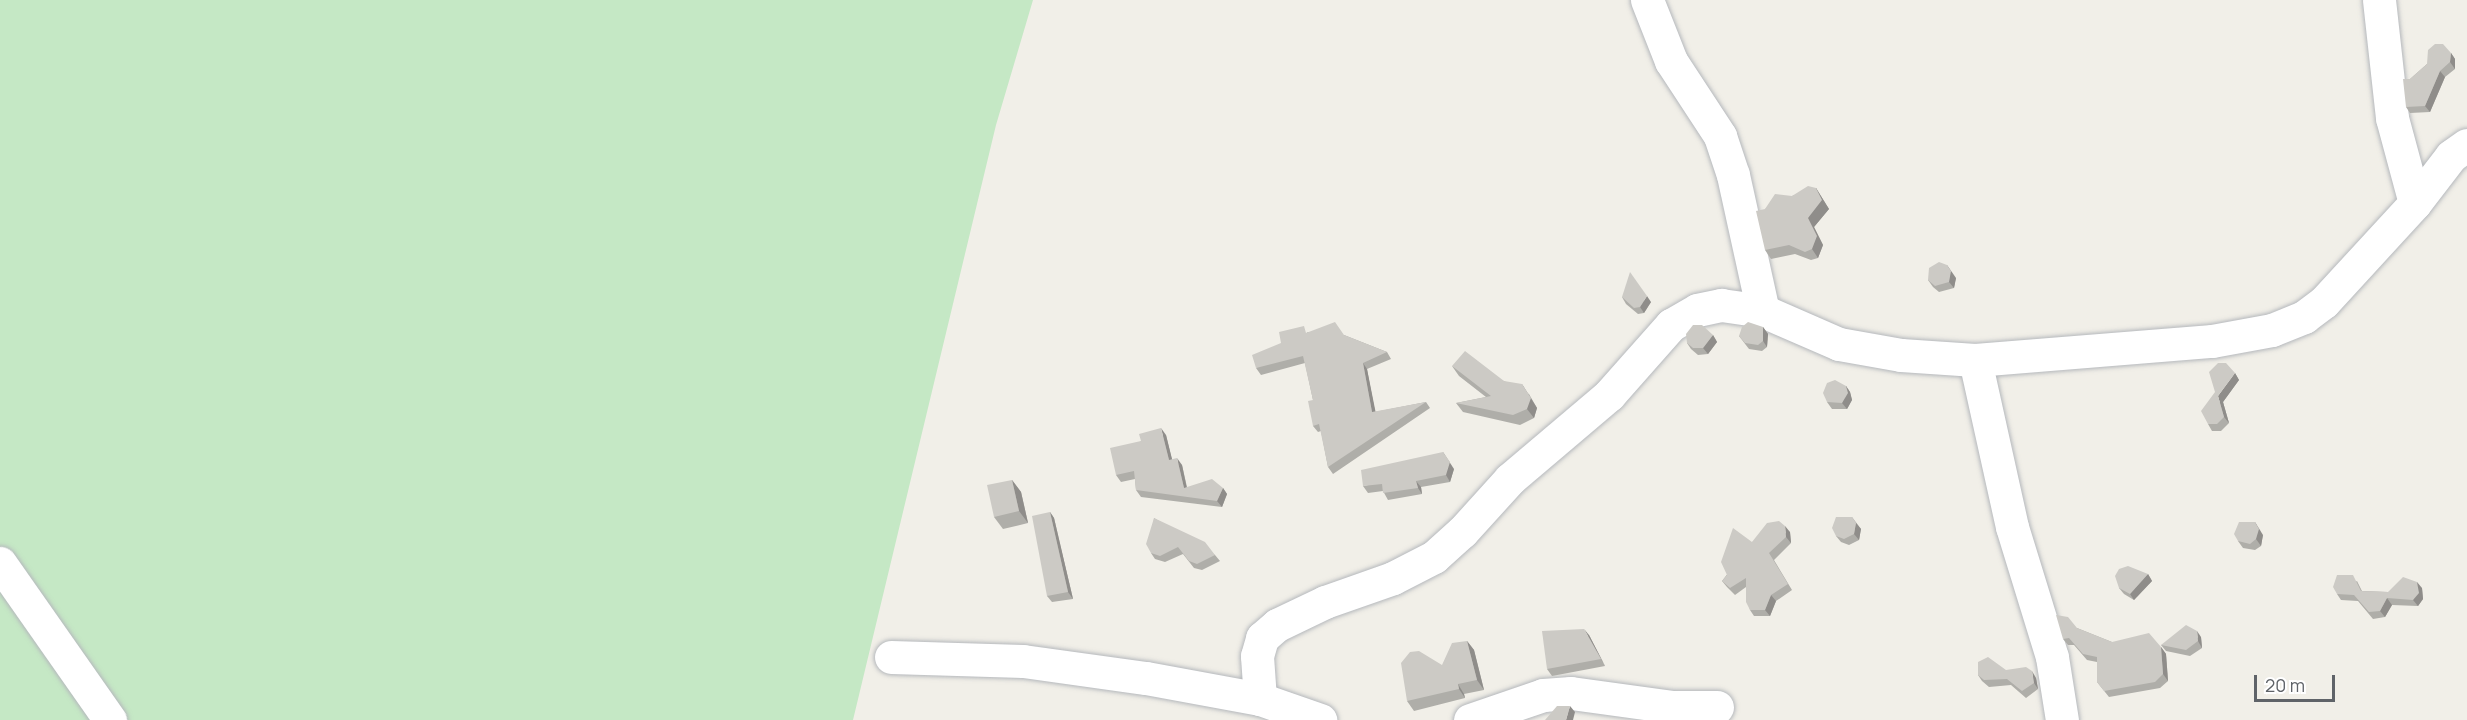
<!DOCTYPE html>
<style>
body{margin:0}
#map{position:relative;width:2467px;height:720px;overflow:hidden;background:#f1efe8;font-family:Manrope,sans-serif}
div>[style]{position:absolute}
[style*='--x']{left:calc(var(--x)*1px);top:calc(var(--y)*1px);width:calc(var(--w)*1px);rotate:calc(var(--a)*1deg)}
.green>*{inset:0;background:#c5e8c5}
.roads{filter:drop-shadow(0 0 2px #b5b8bc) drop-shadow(0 0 2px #b5b8bc)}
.minor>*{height:33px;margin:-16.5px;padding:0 16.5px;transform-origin:16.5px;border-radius:16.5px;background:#fff}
.wall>*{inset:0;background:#afaea9}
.shaded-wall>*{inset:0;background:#8f8d8a}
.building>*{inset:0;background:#cccac5}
span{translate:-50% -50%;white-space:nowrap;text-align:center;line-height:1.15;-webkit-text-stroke:6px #fff;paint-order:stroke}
.scale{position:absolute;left:2254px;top:675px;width:81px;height:27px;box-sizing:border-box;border:3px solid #5f6368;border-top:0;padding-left:8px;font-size:18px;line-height:21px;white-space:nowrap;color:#5f6368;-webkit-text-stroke:4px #fff;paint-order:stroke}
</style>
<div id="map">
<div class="green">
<i style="clip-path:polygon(0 0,1033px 0,996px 125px,853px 720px,0 720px)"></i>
</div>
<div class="roads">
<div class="minor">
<i style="--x:1647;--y:0;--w:66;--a:68.5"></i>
<i style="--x:1671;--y:61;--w:90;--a:56.8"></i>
<i style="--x:1720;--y:136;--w:41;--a:71.6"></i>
<i style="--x:1733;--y:175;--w:139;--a:77.6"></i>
<i style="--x:2379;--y:0;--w:119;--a:83.7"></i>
<i style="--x:2392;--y:118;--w:88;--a:74.9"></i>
<i style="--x:1975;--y:360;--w:171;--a:77.5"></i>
<i style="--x:2012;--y:527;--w:136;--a:72.9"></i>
<i style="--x:2052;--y:657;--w:64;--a:81"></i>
<i style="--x:0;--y:563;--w:192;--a:55"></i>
<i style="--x:891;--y:657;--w:132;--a:1.7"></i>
<i style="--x:1023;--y:661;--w:124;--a:7.9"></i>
<i style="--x:1146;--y:678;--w:116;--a:10.4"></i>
<i style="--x:1260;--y:699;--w:64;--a:19.3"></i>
<i style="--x:1260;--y:699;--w:43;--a:-94"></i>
<i style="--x:1257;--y:656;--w:19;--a:-74"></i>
<i style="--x:1262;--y:638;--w:20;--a:-41"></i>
<i style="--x:1277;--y:625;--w:53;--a:-25.6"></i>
<i style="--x:1325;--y:602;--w:72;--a:-19.4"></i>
<i style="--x:1393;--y:578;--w:46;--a:-27.1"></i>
<i style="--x:1434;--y:557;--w:38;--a:-42"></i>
<i style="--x:1462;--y:532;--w:72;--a:-47.8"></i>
<i style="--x:1510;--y:479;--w:130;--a:-40.3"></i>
<i style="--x:1609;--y:395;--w:94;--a:-48.5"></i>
<i style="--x:1671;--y:325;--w:30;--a:-30"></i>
<i style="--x:1697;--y:310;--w:25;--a:-12"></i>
<i style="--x:1721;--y:305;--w:42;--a:8.1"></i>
<i style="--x:1763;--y:311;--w:83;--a:23.5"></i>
<i style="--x:1839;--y:344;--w:63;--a:10.1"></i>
<i style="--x:1901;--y:355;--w:74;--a:3.9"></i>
<i style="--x:1975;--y:360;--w:238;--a:-4.6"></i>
<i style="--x:2212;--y:341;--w:61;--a:-10.4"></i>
<i style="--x:2272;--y:330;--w:35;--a:-22"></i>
<i style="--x:2304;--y:317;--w:25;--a:-37"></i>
<i style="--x:2324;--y:302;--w:134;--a:-47.4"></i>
<i style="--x:2415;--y:203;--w:59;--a:-52.5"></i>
<i style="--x:2451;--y:156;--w:19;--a:-35"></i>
<i style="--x:1470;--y:720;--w:77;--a:-18.9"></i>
<i style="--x:1543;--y:695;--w:28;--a:-4"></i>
<i style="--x:1571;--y:693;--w:103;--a:7.8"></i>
<i style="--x:1673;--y:707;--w:44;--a:0"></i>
</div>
</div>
<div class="wall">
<i style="clip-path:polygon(2451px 53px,2455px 59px,2455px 69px,2445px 77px,2430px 112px,2410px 113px,2406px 107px,2410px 79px,2427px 64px)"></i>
<i style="clip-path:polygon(1816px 188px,1829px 209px,1814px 227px,1823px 245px,1818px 258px,1811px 260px,1795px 254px,1771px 259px,1765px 250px,1765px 209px,1792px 196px)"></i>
<i style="clip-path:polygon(1956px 278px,1954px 288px,1939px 292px,1933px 287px,1928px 280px)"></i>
<i style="clip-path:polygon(1622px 297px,1651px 302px,1644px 313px,1638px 314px,1626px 304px)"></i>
<i style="clip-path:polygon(1763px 327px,1768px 334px,1767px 347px,1762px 351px,1749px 349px,1739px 336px)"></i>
<i style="clip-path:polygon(1308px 332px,1344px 335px,1387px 352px,1391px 359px,1367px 369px,1375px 412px,1426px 402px,1430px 408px,1333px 474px,1328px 467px,1321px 431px,1318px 432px,1313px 426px,1313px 400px,1305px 363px,1261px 375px,1256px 368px)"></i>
<i style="clip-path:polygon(1713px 335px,1717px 342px,1708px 354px,1698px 355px,1691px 349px,1687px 343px)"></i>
<i style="clip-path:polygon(1452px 366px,1504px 381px,1529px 394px,1537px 408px,1534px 418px,1520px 425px,1463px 412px,1456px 403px,1486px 397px,1459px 376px)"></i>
<i style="clip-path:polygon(2235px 373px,2239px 380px,2223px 402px,2229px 423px,2221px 431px,2212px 431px,2208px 424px)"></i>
<i style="clip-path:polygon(1846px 386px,1850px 392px,1852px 400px,1847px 409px,1832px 409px,1827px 402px)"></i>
<i style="clip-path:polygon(1166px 435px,1172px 460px,1182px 465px,1187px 487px,1223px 488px,1227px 494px,1222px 507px,1141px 497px,1136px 490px,1135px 479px,1121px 482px,1116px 475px,1141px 441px)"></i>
<i style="clip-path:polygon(1454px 469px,1450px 482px,1421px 487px,1422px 494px,1388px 500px,1383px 491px,1368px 493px,1363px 486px)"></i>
<i style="clip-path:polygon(1012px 480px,1021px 492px,1028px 523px,1003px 529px,994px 517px)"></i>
<i style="clip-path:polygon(1050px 512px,1054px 518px,1073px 599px,1052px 602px,1047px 596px)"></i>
<i style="clip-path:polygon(1852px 517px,1861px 529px,1859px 540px,1849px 545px,1841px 542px,1836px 536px)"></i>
<i style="clip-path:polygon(1154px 518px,1215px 555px,1220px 561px,1202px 570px,1194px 568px,1183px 554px,1165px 562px,1155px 559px,1151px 553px)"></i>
<i style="clip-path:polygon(1790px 532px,1791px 543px,1774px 560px,1792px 590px,1776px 601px,1770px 616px,1754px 616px,1750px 610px,1746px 587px,1735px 595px,1727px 587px,1722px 581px,1752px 542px)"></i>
<i style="clip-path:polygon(2263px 535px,2261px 546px,2255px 550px,2243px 548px,2238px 541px)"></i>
<i style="clip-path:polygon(2148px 574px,2152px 581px,2134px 600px,2124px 594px,2119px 588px)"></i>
<i style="clip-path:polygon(2357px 581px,2362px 591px,2388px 592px,2422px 588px,2423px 599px,2418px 606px,2392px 605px,2385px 617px,2373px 619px,2358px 601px,2341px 600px,2337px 594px)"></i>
<i style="clip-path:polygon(2077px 628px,2112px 642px,2161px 647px,2166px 654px,2168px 681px,2160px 688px,2109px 697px,2097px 682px,2097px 662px,2087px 660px,2074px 645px,2068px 645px,2063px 639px)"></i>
<i style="clip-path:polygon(1589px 635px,1605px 666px,1552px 676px,1547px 669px)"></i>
<i style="clip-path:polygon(2201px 637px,2202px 648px,2190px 656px,2166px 651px,2161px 645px)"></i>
<i style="clip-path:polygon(1467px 641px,1474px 650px,1484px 690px,1464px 694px,1465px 698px,1414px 711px,1407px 701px)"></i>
<i style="clip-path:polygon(2006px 670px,2036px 678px,2038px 689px,2026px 698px,2011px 685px,1989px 687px,1982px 681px,1978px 675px)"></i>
</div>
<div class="shaded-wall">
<i style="clip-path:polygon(2451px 53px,2455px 59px,2455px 69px,2450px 62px)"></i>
<i style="clip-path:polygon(2440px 71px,2445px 77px,2430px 112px,2425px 106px)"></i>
<i style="clip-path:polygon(1816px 188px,1829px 209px,1814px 227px,1823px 245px,1818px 258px,1812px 249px,1808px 218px)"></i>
<i style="clip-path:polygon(1947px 265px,1956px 278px,1954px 288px,1949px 282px)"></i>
<i style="clip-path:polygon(1647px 296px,1651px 302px,1644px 313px,1640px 307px)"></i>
<i style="clip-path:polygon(1763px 327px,1768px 334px,1767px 347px,1763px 341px)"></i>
<i style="clip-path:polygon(1713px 335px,1717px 342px,1708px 354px,1703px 348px)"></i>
<i style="clip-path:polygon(1363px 363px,1367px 369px,1377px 419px,1372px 412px)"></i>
<i style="clip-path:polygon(2235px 373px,2239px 380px,2223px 402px,2229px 423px,2224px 417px,2218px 396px)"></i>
<i style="clip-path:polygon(1522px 384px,1537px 408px,1534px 418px,1527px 409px)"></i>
<i style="clip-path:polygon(1846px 386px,1850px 392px,1852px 400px,1847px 409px,1842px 403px)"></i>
<i style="clip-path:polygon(1161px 428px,1166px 435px,1174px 467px,1169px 460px)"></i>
<i style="clip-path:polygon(1443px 452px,1454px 469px,1450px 482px,1446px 475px)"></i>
<i style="clip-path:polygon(1177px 458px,1182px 465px,1188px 494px,1184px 488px)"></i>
<i style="clip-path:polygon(1012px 480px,1021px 492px,1028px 523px,1019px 511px)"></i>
<i style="clip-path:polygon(1416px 481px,1421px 487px,1422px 494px,1418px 488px)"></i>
<i style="clip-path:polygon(1223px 488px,1227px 494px,1222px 507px,1217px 501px)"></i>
<i style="clip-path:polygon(1050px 512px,1054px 518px,1073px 599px,1068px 592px)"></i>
<i style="clip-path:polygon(2255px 522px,2263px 535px,2261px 546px,2256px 539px)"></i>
<i style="clip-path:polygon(1856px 523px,1861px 529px,1859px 540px,1854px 534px)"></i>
<i style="clip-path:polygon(1785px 526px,1790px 532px,1791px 543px,1786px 537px)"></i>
<i style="clip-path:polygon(2148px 574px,2152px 581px,2134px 600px,2130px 594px)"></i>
<i style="clip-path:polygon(2417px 582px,2422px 588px,2423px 599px,2418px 606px,2413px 600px)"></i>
<i style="clip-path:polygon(1771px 595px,1776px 601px,1770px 616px,1765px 610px)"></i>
<i style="clip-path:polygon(2387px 598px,2392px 605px,2385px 617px,2380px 611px)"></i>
<i style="clip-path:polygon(1584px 629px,1589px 635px,1605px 666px,1601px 659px)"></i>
<i style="clip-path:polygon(2197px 631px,2201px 637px,2202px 648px,2198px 641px)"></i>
<i style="clip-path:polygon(1467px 641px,1474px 650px,1484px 690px,1477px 680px)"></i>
<i style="clip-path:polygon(2161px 647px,2166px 654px,2168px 681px,2163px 674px)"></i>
<i style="clip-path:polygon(2032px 671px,2036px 678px,2038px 689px,2034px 683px)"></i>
<i style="clip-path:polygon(1458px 684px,1464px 694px,1465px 698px,1459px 689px)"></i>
<i style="clip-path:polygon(1570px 706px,1575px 712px,1573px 720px,1566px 720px)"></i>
</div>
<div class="building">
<i style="clip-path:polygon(2435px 44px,2443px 44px,2451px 53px,2450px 62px,2440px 71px,2425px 106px,2406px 107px,2403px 79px,2410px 79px,2427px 64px,2428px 50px)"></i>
<i style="clip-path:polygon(1808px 186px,1816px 188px,1822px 200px,1808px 218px,1817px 236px,1812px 249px,1805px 252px,1789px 245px,1765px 250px,1756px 211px,1765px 209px,1775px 194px,1792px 196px)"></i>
<i style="clip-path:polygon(1939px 262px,1947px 265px,1951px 271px,1949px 282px,1935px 286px,1928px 280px,1929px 268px)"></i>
<i style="clip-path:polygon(1630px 272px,1647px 296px,1640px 307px,1634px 308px,1622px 297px)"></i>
<i style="clip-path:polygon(1335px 322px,1344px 335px,1387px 352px,1363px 363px,1372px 412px,1426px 402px,1328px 467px,1319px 424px,1313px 426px,1308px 401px,1313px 400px,1303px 356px,1256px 368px,1252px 355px,1281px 343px,1279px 332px,1304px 326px,1306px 333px)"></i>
<i style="clip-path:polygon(1748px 322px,1763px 327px,1763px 341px,1758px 345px,1745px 343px,1739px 336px,1742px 327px)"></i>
<i style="clip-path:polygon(1693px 325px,1702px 325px,1713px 335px,1703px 348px,1693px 348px,1687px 343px,1686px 334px)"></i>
<i style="clip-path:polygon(1465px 351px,1504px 381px,1522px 384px,1531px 398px,1527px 409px,1513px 415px,1456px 403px,1491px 396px,1452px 366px)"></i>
<i style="clip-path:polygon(2218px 363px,2226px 363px,2235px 373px,2218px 396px,2224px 417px,2217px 424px,2208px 424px,2201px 411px,2215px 392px,2209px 372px)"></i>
<i style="clip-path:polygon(1835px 380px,1846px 386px,1848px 393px,1842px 403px,1827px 402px,1823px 393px,1827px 383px)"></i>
<i style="clip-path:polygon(1161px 428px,1169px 460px,1177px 458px,1184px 488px,1212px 479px,1223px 488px,1217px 501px,1136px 490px,1134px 471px,1116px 475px,1110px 448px,1141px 441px,1139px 434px)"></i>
<i style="clip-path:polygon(1443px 452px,1450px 462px,1446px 475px,1416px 481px,1418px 488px,1383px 493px,1382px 484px,1363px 486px,1361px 470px)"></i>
<i style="clip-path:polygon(1012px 480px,1019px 511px,994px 517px,987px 485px)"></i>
<i style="clip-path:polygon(1050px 512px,1068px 592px,1047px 596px,1032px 516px)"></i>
<i style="clip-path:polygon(1836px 517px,1852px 517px,1856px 523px,1854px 534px,1844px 539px,1836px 536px,1832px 528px)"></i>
<i style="clip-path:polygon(1154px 518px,1205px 542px,1215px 555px,1197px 564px,1189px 561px,1178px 547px,1160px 556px,1151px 553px,1146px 544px)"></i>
<i style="clip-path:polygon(1779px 521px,1785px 526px,1786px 537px,1769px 553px,1788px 584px,1771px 595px,1765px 610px,1750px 610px,1746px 602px,1746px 578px,1730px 588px,1722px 581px,1727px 575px,1721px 562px,1733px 528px,1752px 542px,1767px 523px)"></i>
<i style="clip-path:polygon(2239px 522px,2255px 522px,2259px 529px,2256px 539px,2250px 544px,2238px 541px,2234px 534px)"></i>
<i style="clip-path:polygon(2128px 566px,2148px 574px,2130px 594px,2119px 588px,2115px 576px,2119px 569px)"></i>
<i style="clip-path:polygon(2337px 575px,2353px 575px,2361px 591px,2388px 592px,2403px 577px,2417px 582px,2419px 593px,2413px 600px,2387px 598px,2380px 611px,2369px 612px,2354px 595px,2337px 594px,2333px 587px)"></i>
<i style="clip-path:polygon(2056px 615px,2068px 617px,2077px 628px,2112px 642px,2149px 633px,2161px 647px,2163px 674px,2155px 682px,2104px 691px,2097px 682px,2097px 657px,2083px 654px,2069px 638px,2063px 639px)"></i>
<i style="clip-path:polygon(2186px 625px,2197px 631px,2198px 641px,2186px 650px,2161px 645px)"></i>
<i style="clip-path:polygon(1584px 629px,1601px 659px,1547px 669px,1542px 631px)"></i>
<i style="clip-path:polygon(1467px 641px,1477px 680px,1458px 684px,1459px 689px,1407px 701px,1401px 663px,1410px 652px,1419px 651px,1442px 665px,1452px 643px)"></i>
<i style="clip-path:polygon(1988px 657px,2006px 670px,2026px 667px,2032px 671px,2034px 683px,2022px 691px,2007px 679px,1984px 680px,1978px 675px,1978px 662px)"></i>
<i style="clip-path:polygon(1557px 706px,1570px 706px,1566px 720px,1545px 720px)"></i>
</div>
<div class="scale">20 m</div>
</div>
